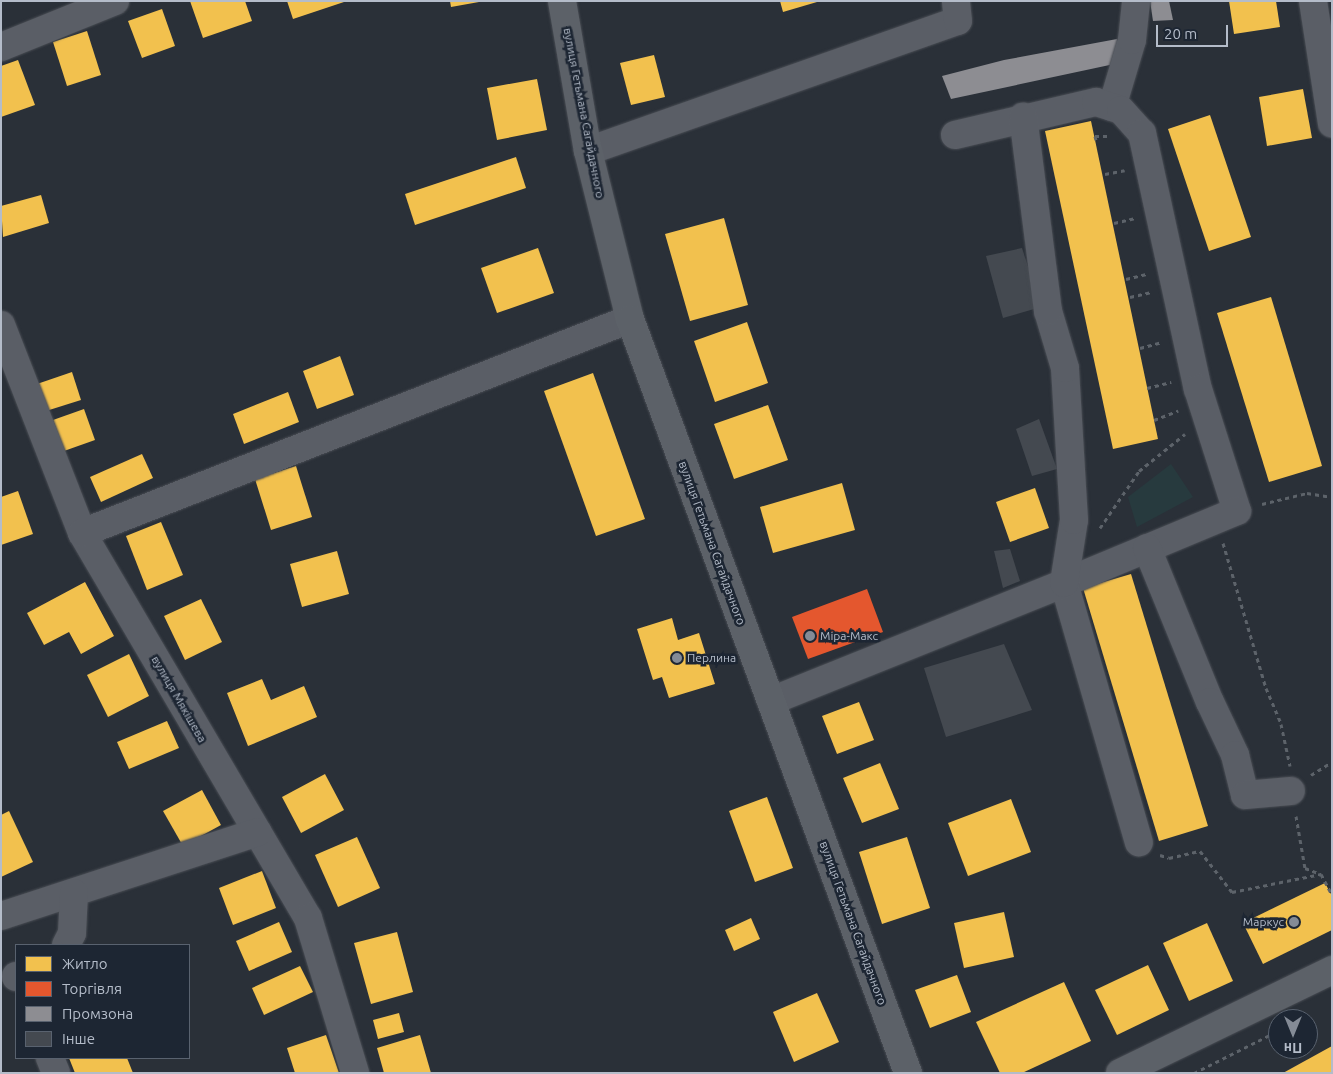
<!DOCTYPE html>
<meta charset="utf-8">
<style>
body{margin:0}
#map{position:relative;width:1333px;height:1074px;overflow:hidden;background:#2a3038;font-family:Ubuntu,sans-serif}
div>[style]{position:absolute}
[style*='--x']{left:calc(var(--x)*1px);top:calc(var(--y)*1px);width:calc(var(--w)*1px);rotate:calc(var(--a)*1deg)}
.green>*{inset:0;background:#273a3e}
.homes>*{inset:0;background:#f2c14e}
.shops>*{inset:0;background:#e4572e}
.industry>*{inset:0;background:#8d8d92}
.building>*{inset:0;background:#444950}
.path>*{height:3px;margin-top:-1.5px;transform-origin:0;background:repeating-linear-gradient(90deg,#5d636a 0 4px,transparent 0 8px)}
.roads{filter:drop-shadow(0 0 1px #484c53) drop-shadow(0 0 1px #484c53)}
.minor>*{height:28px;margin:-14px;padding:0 14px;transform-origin:14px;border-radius:14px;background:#5a5e66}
.major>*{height:28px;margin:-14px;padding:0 14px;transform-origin:14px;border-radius:14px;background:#5c6168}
.dots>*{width:14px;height:14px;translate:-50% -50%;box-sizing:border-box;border:2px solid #1d2633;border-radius:50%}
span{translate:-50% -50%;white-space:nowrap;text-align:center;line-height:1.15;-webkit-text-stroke:5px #1d2633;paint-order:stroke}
.street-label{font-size:12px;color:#b4bcc9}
.poi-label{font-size:12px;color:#b4bcc9}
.left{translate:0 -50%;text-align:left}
.right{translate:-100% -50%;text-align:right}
.frame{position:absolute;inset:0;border:2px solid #b4bcc9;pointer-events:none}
.legend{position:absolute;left:15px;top:944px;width:175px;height:115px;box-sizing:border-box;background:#1d2633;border:1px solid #59626f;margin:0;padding:6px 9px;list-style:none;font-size:15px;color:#b4bcc9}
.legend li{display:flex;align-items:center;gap:10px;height:25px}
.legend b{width:25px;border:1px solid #59626f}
.north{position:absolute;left:1268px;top:1009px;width:50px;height:50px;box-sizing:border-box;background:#1d2633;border:1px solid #59626f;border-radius:50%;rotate:180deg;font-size:14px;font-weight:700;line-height:20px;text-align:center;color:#b4bcc9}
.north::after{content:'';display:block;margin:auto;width:18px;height:22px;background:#848b96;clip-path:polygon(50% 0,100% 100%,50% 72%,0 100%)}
.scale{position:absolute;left:1156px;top:25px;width:72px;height:22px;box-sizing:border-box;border:2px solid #b4bcc9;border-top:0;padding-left:6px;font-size:15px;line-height:18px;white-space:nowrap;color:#b4bcc9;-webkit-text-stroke:4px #1d2633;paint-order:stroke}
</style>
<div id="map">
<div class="green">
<i style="clip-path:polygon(1171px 464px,1193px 497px,1137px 527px,1128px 497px)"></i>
</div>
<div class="homes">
<i style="clip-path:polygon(190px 1px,245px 1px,252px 21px,203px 38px)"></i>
<i style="clip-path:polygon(287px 1px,344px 1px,344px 2px,293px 19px)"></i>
<i style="clip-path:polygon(450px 1px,479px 1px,479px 2px,451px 7px)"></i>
<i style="clip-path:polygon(780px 1px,817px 1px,817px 2px,783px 12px)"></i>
<i style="clip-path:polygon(1229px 1px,1276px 1px,1280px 27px,1234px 34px)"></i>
<i style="clip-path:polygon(162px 9px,175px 46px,142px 58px,128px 21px)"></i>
<i style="clip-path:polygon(87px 31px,101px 75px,67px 86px,53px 42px)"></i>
<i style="clip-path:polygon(654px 55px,665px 97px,631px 105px,620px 63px)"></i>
<i style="clip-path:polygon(18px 60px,35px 105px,1px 117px,1px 66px)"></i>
<i style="clip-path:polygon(537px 79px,547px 130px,497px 140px,487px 88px)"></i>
<i style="clip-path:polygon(1303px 89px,1312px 138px,1267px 146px,1259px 97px)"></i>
<i style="clip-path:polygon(1210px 115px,1251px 237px,1209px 251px,1168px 129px)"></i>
<i style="clip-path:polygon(1091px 121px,1158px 439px,1113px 449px,1045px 131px)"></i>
<i style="clip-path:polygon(516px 157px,526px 188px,415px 225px,405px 194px)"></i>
<i style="clip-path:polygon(41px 195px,49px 223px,3px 237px,1px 206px)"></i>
<i style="clip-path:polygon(724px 218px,748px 305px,690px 321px,665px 234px)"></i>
<i style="clip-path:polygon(538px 248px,554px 293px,497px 313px,481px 268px)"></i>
<i style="clip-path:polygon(1271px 297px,1322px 466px,1269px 482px,1217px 313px)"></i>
<i style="clip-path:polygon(747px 322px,768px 383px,715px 402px,694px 341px)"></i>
<i style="clip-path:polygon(340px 356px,354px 395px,317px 409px,303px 371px)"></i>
<i style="clip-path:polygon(72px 372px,81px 400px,46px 411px,37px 384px)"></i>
<i style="clip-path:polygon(593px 373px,645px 519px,596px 536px,544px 391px)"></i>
<i style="clip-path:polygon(288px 392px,299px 422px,244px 444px,233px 414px)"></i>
<i style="clip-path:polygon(768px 405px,788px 460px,734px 479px,714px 424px)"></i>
<i style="clip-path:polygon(84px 409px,95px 440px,64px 451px,53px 420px)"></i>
<i style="clip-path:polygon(142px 454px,153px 478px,101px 502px,90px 477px)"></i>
<i style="clip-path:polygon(296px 466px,312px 517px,271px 530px,255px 479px)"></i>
<i style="clip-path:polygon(842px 483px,855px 530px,773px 553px,760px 507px)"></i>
<i style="clip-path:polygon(1035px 488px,1049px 528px,1010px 542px,996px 502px)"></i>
<i style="clip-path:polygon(18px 491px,33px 534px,1px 545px,1px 497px)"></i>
<i style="clip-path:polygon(161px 522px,183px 575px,147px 590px,126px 536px)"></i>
<i style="clip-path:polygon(337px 551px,349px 594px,302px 607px,290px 564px)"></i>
<i style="clip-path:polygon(1131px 574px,1208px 826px,1159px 841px,1083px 588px)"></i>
<i style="clip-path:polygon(85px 582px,114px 636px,81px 654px,69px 632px,44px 645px,27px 613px)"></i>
<i style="clip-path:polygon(201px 599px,222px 642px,185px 660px,164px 616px)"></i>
<i style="clip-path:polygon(672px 618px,678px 640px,699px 633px,715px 684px,669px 698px,662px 677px,653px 680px,637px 629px)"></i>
<i style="clip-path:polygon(129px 654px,149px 696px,108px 717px,87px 675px)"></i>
<i style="clip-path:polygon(262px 679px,271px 700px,304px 686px,317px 717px,248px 746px,227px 693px)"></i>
<i style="clip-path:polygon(859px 702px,874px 740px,837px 754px,822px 716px)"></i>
<i style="clip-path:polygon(167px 721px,179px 748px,129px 769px,117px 742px)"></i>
<i style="clip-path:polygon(880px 763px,899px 809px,862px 823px,843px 778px)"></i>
<i style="clip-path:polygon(325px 774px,344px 810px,301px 833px,282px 797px)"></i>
<i style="clip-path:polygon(202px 790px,221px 825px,183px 846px,163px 811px)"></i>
<i style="clip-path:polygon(767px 797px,793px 868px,755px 882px,729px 811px)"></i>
<i style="clip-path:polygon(1011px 799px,1031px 852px,968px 876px,948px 823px)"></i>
<i style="clip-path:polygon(9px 811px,33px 862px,1px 877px,1px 815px)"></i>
<i style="clip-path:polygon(357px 837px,380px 888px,338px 907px,315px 855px)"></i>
<i style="clip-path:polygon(907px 837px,930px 908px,882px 924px,859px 852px)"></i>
<i style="clip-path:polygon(262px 871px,276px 908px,233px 925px,219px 888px)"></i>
<i style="clip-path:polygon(1325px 883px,1332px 896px,1332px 930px,1263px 964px,1243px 923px)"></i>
<i style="clip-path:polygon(1004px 912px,1014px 957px,964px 968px,954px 923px)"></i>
<i style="clip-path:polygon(751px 918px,760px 939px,734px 951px,725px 930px)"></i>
<i style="clip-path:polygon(279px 922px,292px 952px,249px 971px,236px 941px)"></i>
<i style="clip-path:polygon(1207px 923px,1233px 981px,1189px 1001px,1163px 943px)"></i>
<i style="clip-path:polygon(397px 932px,413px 992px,371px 1004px,354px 943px)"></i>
<i style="clip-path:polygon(1148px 965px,1169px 1010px,1117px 1035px,1095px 990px)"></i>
<i style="clip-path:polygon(300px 966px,313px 992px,264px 1015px,252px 988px)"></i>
<i style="clip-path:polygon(957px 975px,971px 1012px,930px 1028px,915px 990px)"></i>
<i style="clip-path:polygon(1064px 982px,1091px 1041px,1022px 1073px,1000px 1073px,976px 1022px)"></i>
<i style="clip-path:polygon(817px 993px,839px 1042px,794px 1062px,773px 1012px)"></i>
<i style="clip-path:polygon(399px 1013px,404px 1032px,378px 1039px,373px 1020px)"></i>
<i style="clip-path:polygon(326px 1035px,339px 1073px,295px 1073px,287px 1048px)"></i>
<i style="clip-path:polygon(420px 1035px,431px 1073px,384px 1073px,377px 1048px)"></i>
<i style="clip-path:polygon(1332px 1046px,1332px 1073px,1283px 1073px)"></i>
<i style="clip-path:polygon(69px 1058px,127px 1058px,133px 1073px,75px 1073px)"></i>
</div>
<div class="shops">
<i style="clip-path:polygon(867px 589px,883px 632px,808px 659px,792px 617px)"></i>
</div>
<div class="industry">
<i style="clip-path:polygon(1150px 1px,1169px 1px,1173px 20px,1153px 21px)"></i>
<i style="clip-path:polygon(1117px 39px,1119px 63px,951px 99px,942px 76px,1004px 60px)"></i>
</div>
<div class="building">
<i style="clip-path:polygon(1022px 248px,1041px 307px,1003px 318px,986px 256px)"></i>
<i style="clip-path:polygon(1039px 419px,1057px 469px,1032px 476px,1016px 429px)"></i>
<i style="clip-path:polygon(1010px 549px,1020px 581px,1003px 588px,994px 551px)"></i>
<i style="clip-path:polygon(1004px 644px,1032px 710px,946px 737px,924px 668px)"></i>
</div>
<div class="path">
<i style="--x:1096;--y:140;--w:4;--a:-104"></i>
<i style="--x:1095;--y:136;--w:15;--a:0"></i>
<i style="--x:1105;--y:174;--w:20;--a:-11"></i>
<i style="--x:1114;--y:223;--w:22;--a:-13"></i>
<i style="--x:1126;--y:279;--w:21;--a:-14"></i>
<i style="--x:1130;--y:297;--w:22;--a:-13"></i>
<i style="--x:1140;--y:348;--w:23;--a:-15"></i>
<i style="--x:1147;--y:388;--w:25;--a:-14"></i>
<i style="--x:1154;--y:420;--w:26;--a:-21"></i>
<i style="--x:1262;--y:504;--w:46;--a:-13.7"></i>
<i style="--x:1307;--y:493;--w:25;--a:9"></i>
<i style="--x:1100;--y:528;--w:69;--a:-55.6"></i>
<i style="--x:1139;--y:471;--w:59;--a:-38.8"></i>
<i style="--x:1223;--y:543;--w:151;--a:73.5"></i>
<i style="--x:1266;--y:688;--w:39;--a:67"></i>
<i style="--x:1281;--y:724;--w:43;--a:77.9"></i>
<i style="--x:1311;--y:775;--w:25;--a:-32"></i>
<i style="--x:1296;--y:816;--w:53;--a:80.2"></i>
<i style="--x:1305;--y:868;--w:17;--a:21"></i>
<i style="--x:1321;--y:874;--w:24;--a:62"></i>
<i style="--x:1160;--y:855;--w:9;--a:18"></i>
<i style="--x:1169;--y:858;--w:32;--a:-13"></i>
<i style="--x:1200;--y:851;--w:52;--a:52"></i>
<i style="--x:1232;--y:892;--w:91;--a:-11.4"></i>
<i style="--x:1194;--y:1073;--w:94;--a:-26.6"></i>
</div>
<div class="roads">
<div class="minor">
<i style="--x:1313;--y:1;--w:124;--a:81.2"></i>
<i style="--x:1;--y:47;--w:123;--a:-22"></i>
<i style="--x:1112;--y:107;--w:70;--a:-73.4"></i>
<i style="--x:1132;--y:40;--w:39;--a:-84"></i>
<i style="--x:955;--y:135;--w:145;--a:-13.2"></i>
<i style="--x:1096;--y:102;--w:26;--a:18"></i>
<i style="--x:1121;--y:110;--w:31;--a:48"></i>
<i style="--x:1142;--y:133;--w:262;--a:77.7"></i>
<i style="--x:1198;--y:389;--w:128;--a:72.3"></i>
<i style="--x:1237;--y:511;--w:187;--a:157.4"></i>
<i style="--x:1064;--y:583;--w:270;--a:73.9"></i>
<i style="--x:588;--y:151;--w:392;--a:-19.4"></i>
<i style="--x:958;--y:21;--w:20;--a:-96"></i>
<i style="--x:1;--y:325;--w:223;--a:68.7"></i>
<i style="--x:82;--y:533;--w:446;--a:59.6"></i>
<i style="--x:308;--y:918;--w:162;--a:73.1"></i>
<i style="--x:82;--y:533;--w:588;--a:-21.33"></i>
<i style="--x:1147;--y:548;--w:166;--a:67.8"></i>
<i style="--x:1210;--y:702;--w:59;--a:64.7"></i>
<i style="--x:1235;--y:755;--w:41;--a:76"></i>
<i style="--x:1245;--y:795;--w:46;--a:-5"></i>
<i style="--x:771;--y:701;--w:316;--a:-21.9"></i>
<i style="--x:1064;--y:583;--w:64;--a:-81"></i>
<i style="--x:1074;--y:520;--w:152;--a:-93.4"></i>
<i style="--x:1065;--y:368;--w:59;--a:-106.6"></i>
<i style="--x:1048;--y:311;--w:196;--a:-97.3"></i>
<i style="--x:1;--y:916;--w:270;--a:-18.1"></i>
<i style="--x:66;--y:945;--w:13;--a:-63"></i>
<i style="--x:72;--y:933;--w:40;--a:-87.1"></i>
<i style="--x:16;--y:976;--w:1;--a:90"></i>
<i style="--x:50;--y:1058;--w:16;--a:68"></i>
</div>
<div class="major">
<i style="--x:562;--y:1;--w:152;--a:80.2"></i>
<i style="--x:588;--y:151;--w:173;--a:76"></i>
<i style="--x:630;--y:319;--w:804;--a:69.76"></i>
<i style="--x:1120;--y:1073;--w:236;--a:-25.9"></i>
</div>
</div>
<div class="dots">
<i style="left:810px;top:636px;background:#848b96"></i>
<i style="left:677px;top:658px;background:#848b96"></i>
<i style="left:1294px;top:922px;background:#848b96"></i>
</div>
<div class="street-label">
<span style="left:584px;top:113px;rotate:79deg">вулиця Гетьмана Сагайдачного</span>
<span style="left:712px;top:543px;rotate:70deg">вулиця Гетьмана Сагайдачного</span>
<span style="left:179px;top:699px;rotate:60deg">вулиця Мякішева</span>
<span style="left:853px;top:923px;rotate:70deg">вулиця Гетьмана Сагайдачного</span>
</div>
<div class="poi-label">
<span class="left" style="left:820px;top:636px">Міра-Макс</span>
<span class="left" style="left:687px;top:658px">Перлина</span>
<span class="right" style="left:1284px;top:922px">Маркус</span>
</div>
<div class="frame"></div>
<ul class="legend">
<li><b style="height:14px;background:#f2c14e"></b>Житло</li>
<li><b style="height:14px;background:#e4572e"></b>Торгівля</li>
<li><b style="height:14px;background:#8d8d92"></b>Промзона</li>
<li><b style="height:14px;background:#444950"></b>Інше</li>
</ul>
<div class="north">Пн</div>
<div class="scale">20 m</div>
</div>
